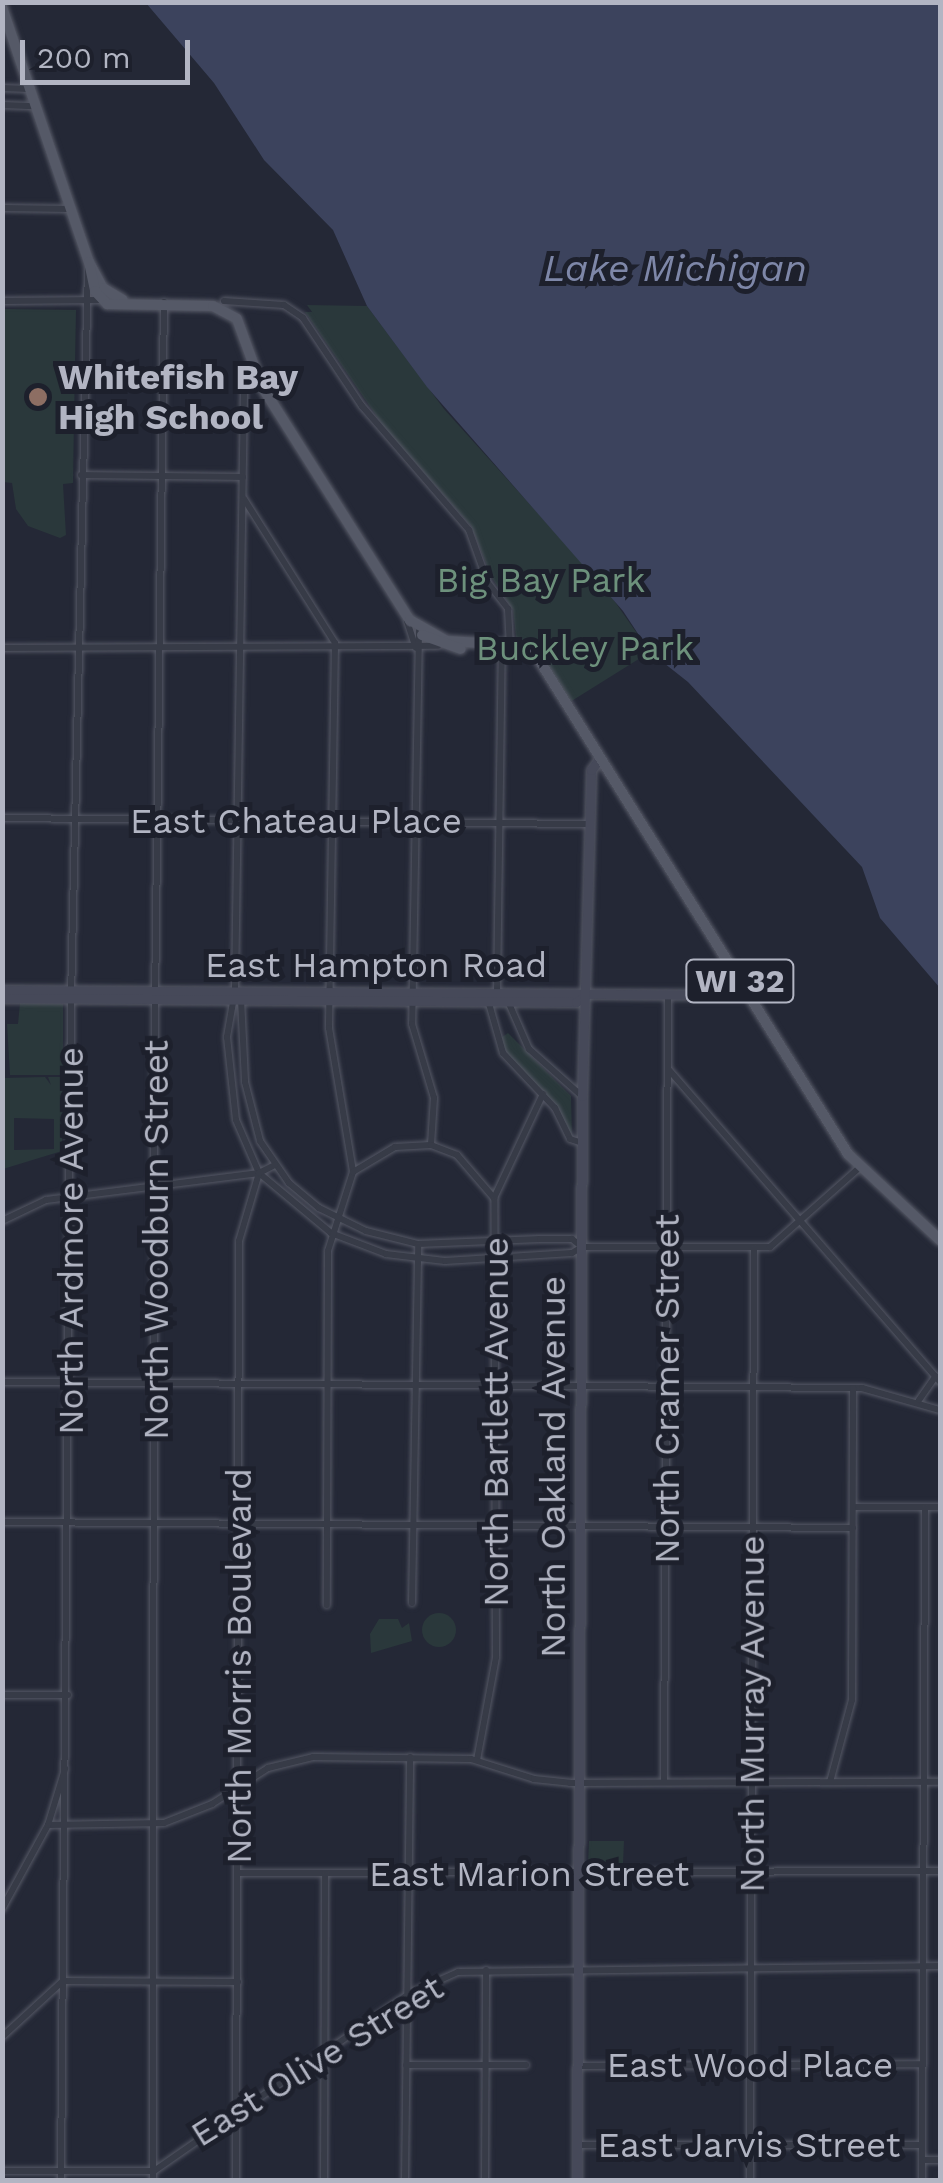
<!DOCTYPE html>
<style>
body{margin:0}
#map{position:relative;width:943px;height:2183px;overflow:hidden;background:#242836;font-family:"Work Sans",sans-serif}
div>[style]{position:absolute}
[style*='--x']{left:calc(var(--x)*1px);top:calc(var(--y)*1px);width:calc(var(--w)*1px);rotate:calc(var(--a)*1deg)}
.green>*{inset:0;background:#2a383b}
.round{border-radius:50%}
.water>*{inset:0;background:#3c435d}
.roads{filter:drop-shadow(0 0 2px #555865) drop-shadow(0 0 2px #555865)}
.minor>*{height:6px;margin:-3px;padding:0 3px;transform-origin:3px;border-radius:3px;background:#373b47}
.secondary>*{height:9px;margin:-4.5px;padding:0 4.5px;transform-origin:4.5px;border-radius:4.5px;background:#464959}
.primary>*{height:10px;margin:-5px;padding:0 5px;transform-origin:5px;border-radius:5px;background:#555967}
.dots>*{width:28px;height:28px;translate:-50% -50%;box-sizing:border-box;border:5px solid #1d202c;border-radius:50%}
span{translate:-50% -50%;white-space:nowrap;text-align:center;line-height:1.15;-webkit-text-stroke:10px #1d202c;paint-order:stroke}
.shield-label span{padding:2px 8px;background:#1d202c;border:2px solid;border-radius:8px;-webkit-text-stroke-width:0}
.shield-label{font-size:32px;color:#b2b5c3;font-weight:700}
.poi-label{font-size:35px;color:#b2b5c3;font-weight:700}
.left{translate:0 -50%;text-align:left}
.park-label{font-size:35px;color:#6d917c}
.street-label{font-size:35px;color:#b2b5c3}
.water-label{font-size:38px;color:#7e87a8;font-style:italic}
.frame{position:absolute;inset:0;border:5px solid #b2b5c3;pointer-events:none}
.scale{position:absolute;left:20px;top:40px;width:170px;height:45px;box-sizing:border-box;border:5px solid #b2b5c3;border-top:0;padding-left:12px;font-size:30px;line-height:35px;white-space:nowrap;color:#b2b5c3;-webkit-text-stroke:8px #1d202c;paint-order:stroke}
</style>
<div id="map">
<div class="green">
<i style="clip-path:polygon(307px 305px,367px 306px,444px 409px,606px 589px,650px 652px,570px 702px,539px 651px,516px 637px,513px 610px,492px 578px,471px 526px,384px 427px,305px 312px,312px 312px)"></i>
<i style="clip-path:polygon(3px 309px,76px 310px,73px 483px,63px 484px,66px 535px,60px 538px,28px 526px,16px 509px,12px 483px,3px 482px)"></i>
<i style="clip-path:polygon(20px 1003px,63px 1004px,63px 1075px,10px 1075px,7px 1024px,18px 1024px)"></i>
<i style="clip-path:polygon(508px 1033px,571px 1096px,572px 1136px,553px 1102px,508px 1055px,499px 1039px)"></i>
<i style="clip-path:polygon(evenodd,45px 1077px,51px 1085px,48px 1077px,63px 1077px,62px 1151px,3px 1169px,3px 1078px,45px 1077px,14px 1118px,54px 1119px,54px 1149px,14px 1150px,14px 1118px)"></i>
<i class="round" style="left:422px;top:1613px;width:34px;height:34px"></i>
<i style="clip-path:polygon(379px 1619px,398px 1619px,402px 1628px,409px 1623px,412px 1641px,371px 1653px,370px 1634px)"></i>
<i style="clip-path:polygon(589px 1841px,624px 1841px,623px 1864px,588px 1866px)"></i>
</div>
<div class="water">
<i style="clip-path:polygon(146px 3px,940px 3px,940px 988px,880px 918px,862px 867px,688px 682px,650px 652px,623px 611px,427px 387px,367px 306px,333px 230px,264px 160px,214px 83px)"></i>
</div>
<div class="roads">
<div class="minor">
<i style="--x:2;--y:88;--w:27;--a:2"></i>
<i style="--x:2;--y:105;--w:33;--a:2"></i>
<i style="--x:2;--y:208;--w:69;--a:0.8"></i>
<i style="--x:2;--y:301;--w:99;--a:-0.6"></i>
<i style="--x:224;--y:301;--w:60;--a:3.8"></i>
<i style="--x:284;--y:305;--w:23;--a:34"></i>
<i style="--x:303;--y:318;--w:106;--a:56.2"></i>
<i style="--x:362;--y:406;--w:164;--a:49.2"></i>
<i style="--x:469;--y:530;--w:56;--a:70.3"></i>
<i style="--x:488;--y:583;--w:33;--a:52"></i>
<i style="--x:508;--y:609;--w:37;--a:87"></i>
<i style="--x:256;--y:374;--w:20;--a:127"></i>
<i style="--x:244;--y:390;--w:601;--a:90.86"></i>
<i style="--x:235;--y:991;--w:47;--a:99.9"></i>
<i style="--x:227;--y:1037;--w:83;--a:83.8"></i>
<i style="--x:236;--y:1120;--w:58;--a:66.5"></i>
<i style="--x:259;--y:1173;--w:94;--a:39.8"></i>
<i style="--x:331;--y:1233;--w:59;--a:20.9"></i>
<i style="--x:386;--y:1254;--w:59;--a:6.8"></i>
<i style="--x:445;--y:1261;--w:127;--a:-3.6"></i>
<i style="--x:572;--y:1253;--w:12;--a:-31"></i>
<i style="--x:582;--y:1247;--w:188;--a:0"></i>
<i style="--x:770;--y:1247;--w:119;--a:-41.6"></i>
<i style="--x:81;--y:475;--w:162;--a:0.7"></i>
<i style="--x:244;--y:499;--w:170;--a:57.7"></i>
<i style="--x:335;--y:643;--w:385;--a:90.9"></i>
<i style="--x:329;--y:1028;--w:146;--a:80.5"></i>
<i style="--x:353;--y:1172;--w:83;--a:107.6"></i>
<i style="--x:328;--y:1251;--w:354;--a:90.2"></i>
<i style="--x:407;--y:621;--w:28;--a:72"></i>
<i style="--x:419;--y:631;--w:393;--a:91"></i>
<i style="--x:412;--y:1024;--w:77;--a:73.4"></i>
<i style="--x:434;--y:1098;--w:47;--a:93.7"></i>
<i style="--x:2;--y:648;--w:436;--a:-0.3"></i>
<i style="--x:2;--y:818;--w:587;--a:0.59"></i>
<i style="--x:497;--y:993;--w:346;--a:-89.2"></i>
<i style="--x:241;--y:999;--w:83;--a:87.2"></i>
<i style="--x:245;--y:1082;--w:61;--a:75.7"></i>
<i style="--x:260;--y:1141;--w:51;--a:55.4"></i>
<i style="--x:289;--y:1183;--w:39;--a:40"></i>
<i style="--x:319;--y:1208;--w:52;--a:26.1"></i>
<i style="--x:366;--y:1231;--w:54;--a:14"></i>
<i style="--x:418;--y:1244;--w:122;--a:-2.3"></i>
<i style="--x:540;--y:1239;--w:32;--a:0"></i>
<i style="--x:572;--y:1239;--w:11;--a:38"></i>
<i style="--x:507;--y:999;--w:55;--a:66.3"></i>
<i style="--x:529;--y:1049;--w:71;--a:41.6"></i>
<i style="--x:488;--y:1000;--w:55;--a:74.2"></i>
<i style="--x:503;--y:1053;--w:76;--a:46.6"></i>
<i style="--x:555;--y:1108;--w:34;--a:64"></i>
<i style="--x:570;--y:1139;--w:13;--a:18"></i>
<i style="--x:669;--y:1070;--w:413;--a:49"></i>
<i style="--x:353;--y:1172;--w:49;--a:-30.8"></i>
<i style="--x:395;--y:1147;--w:36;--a:-3"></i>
<i style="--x:431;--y:1145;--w:28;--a:21"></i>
<i style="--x:457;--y:1155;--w:57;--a:49.3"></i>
<i style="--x:2;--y:1221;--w:49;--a:-25.5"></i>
<i style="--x:46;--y:1200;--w:215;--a:-7.2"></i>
<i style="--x:2;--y:1382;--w:860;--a:0.4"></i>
<i style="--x:862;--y:1388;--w:81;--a:15.8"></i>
<i style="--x:919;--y:1400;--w:29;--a:-55"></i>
<i style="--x:853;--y:1507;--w:87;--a:0"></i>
<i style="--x:2;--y:1522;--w:851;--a:0.4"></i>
<i style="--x:412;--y:1603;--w:358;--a:-89"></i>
<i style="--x:2;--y:1695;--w:66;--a:0"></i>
<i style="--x:477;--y:1760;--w:105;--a:-79.5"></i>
<i style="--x:496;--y:1657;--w:459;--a:-90.2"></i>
<i style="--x:494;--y:1198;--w:115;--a:-64.8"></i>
<i style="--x:664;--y:1782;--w:785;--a:-89.71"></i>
<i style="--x:830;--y:1782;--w:85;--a:-75"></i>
<i style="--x:852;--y:1700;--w:312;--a:-89.8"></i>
<i style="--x:48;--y:1825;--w:116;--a:-1"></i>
<i style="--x:164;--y:1823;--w:52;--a:-21.6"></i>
<i style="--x:212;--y:1804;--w:67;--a:-32.7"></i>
<i style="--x:268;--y:1768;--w:46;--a:-13.7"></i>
<i style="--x:313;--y:1757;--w:158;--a:0.7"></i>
<i style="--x:471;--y:1759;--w:66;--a:17.6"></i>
<i style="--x:534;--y:1779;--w:36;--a:6"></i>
<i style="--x:570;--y:1783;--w:370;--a:-0.2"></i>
<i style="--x:238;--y:1873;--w:702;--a:-0.16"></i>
<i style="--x:2;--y:1909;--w:96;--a:-61.3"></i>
<i style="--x:48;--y:1825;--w:59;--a:-73.1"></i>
<i style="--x:2;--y:2037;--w:83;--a:-42.6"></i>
<i style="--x:63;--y:1981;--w:175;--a:0.3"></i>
<i style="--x:406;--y:2065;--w:120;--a:0"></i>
<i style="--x:578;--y:2066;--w:344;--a:-0.3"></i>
<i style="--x:577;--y:2145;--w:345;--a:0"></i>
<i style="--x:922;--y:2160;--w:18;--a:0"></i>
<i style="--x:2;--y:2171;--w:152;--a:0"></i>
<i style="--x:154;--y:2171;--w:310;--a:-34.8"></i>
<i style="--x:409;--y:1994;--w:54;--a:-24.2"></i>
<i style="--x:458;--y:1972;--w:482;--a:-0.7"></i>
<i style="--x:61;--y:2180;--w:1182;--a:-89.52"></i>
<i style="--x:71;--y:998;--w:731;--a:-88.67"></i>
<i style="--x:153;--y:2180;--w:1098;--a:-89.95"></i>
<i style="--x:154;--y:1082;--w:780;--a:-89.27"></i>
<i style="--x:236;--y:2180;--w:939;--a:-89.82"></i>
<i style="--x:239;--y:1241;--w:71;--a:-73.6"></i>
<i style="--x:259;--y:1173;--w:18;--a:-27"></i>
<i style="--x:324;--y:2180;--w:306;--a:-89.8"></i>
<i style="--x:405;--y:2180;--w:423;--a:-89.3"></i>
<i style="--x:485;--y:2180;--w:210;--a:-89.7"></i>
<i style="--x:750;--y:2180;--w:933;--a:-89.75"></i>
<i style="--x:922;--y:2180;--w:673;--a:-89.74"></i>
</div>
<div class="secondary">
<i style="--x:2;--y:990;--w:747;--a:0.38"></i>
<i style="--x:2;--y:998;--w:574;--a:0.4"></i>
<i style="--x:576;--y:1002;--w:9;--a:-32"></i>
<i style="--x:577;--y:2180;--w:1084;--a:-89.74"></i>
<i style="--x:582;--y:1096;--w:326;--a:-88.4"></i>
<i style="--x:591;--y:770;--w:15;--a:-53"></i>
</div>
<div class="primary">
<i style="--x:2;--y:7;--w:269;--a:71.2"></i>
<i style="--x:89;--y:262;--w:30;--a:62"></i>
<i style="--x:103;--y:288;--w:23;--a:31"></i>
<i style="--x:89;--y:262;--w:30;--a:78"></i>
<i style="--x:95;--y:291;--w:18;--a:47"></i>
<i style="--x:107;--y:304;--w:106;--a:1.1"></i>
<i style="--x:213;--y:306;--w:27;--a:28"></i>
<i style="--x:237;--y:319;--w:70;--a:70"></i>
<i style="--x:261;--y:385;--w:280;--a:57.7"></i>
<i style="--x:410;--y:620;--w:43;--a:29.6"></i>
<i style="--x:447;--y:641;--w:68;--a:3.4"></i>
<i style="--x:515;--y:645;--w:23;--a:25"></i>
<i style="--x:536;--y:655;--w:589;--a:57.98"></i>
<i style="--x:848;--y:1154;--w:126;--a:43.1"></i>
<i style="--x:422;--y:635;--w:41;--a:19.7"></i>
</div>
</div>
<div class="dots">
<i style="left:38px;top:397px;background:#8d6e63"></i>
</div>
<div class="shield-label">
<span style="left:740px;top:981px">WI 32</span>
</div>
<div class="poi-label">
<span class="left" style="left:58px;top:397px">Whitefish Bay<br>High School</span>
</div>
<div class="park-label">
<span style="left:541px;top:580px">Big Bay Park</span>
<span style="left:585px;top:648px">Buckley Park</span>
</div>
<div class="street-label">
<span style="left:296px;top:821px">East Chateau Place</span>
<span style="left:376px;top:965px">East Hampton Road</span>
<span style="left:156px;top:1240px;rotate:-90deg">North Woodburn Street</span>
<span style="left:71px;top:1241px;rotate:-90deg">North Ardmore Avenue</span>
<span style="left:667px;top:1389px;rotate:-90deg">North Cramer Street</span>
<span style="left:496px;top:1422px;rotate:-90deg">North Bartlett Avenue</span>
<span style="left:553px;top:1467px;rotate:-90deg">North Oakland Avenue</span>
<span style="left:239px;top:1666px;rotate:-90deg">North Morris Boulevard</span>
<span style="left:752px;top:1714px;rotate:-90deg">North Murray Avenue</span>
<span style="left:529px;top:1874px">East Marion Street</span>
<span style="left:317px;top:2061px;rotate:-32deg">East Olive Street</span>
<span style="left:750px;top:2065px">East Wood Place</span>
<span style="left:749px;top:2145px">East Jarvis Street</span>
</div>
<div class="water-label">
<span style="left:675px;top:269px">Lake Michigan</span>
</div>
<div class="frame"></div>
<div class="scale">200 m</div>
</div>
